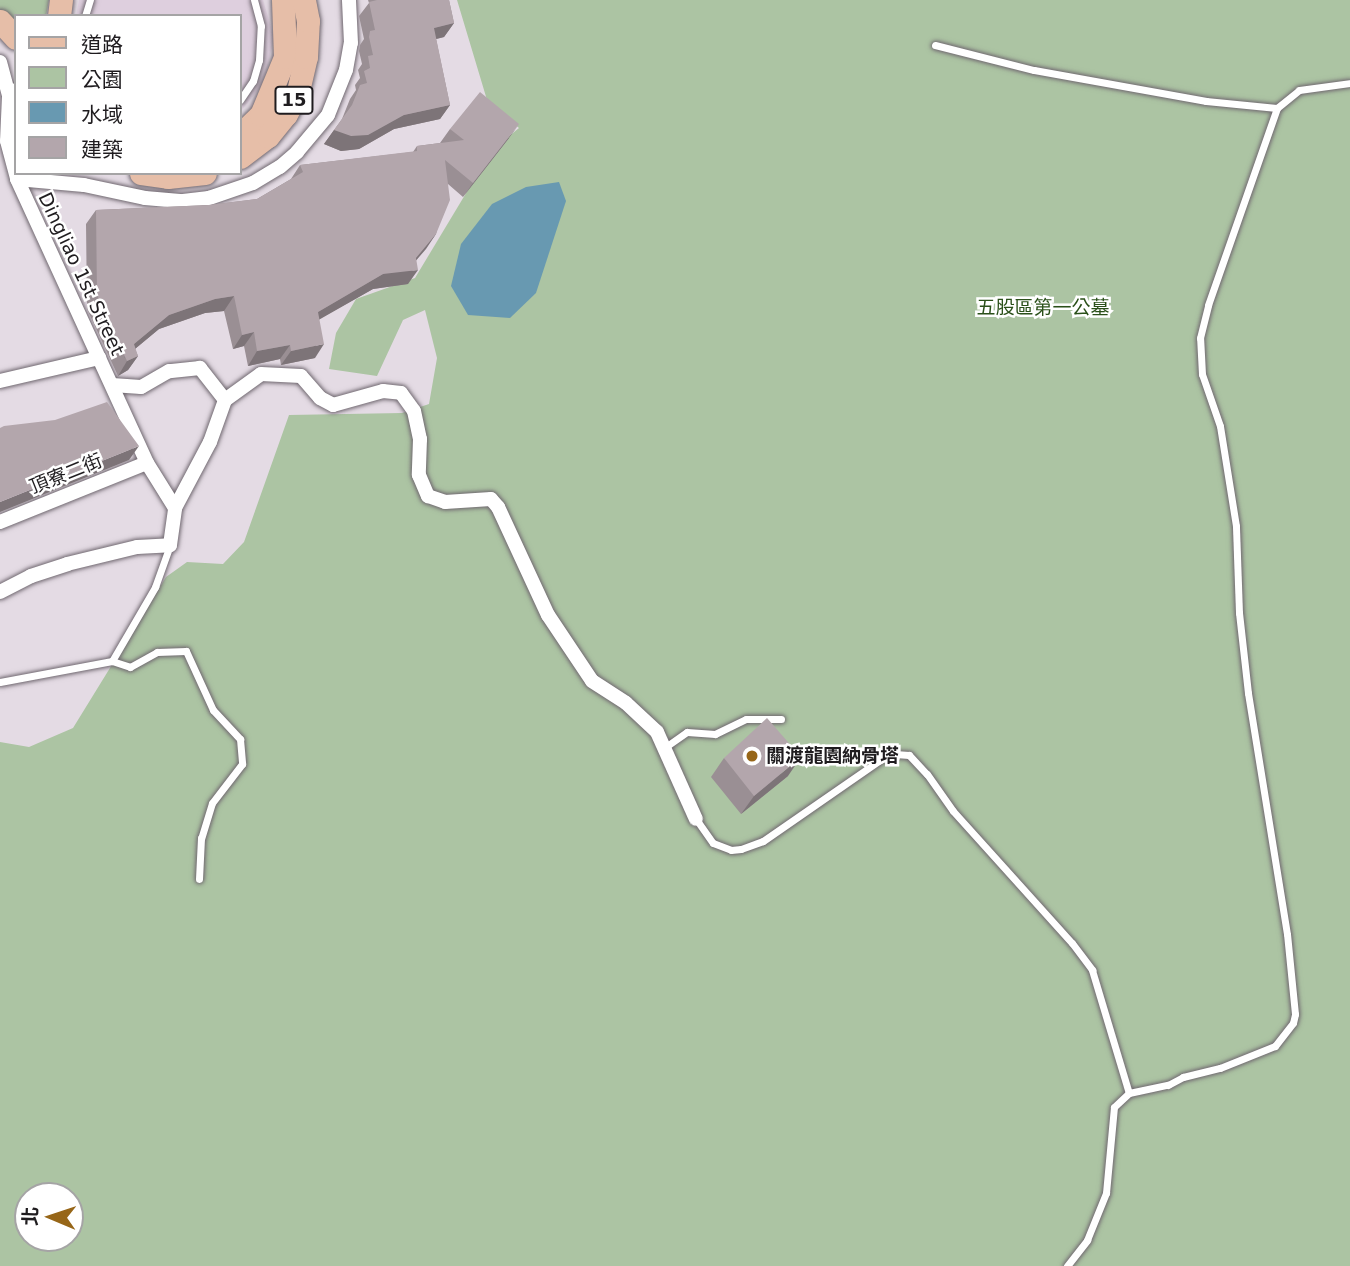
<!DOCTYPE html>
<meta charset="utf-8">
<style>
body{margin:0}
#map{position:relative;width:1350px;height:1266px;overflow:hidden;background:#e4dbe4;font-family:"DejaVu Sans","Noto Sans TC",sans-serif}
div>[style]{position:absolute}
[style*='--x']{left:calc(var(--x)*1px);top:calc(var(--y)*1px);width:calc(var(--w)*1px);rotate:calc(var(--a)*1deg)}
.built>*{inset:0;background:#decfde}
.green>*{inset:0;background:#acc4a3}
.water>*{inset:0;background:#6899b1}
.roads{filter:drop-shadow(0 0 2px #706870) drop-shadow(0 0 2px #706870)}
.service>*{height:7px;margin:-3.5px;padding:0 3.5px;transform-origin:3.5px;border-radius:3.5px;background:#fff}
.minor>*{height:14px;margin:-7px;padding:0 7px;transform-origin:7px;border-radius:7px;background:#fff}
.primary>*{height:23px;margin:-11.5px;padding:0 11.5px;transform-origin:11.5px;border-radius:11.5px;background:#e6bea8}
.wall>*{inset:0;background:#9a8f94}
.shaded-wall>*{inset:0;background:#7d7478}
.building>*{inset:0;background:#b3a6ac}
.dots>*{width:19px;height:19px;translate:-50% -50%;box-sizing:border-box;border:4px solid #fff;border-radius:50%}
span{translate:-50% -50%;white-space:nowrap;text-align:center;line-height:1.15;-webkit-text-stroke:5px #fff;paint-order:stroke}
.shield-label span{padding:2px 5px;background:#fff;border:2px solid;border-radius:5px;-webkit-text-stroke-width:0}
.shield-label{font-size:18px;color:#1f1c1f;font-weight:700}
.street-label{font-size:19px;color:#1f1c1f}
.park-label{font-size:19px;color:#2a5019}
.poi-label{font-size:19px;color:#1f1c1f;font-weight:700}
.left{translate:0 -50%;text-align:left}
.legend{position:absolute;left:14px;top:14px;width:228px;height:161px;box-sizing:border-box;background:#fff;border:2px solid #a5a4a5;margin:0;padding:9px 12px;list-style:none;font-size:21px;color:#1f1c1f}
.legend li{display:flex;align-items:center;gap:14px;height:35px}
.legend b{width:35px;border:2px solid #a5a4a5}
.north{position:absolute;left:14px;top:1182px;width:70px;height:70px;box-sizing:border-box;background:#fff;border:2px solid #a5a4a5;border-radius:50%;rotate:272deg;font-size:19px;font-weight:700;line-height:28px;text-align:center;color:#1f1c1f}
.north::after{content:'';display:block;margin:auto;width:24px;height:32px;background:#976618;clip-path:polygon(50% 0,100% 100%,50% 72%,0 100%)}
</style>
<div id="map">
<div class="built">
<i style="clip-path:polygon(79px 0,263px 0,274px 37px,264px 83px,240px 112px,240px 16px,76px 16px)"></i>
</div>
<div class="green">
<i style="clip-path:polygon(0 0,49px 0,46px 16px,16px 16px,16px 27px,0 12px)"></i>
<i style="clip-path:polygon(evenodd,457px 0,1350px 0,1350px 1266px,0 1266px,0 742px,29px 747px,73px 728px,166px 577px,187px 562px,223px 564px,244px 542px,289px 415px,402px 413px,429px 404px,437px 358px,425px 310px,403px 320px,377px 376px,329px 369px,336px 333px,356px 299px,415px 278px,492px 150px,519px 128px,487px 100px,457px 0,28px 1196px,70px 1196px,70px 1238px,28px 1238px,28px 1196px)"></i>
</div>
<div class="water">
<i style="clip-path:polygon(559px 182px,566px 201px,536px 293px,510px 318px,468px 315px,451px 286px,461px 244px,492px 204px,526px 187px)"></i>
</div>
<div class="roads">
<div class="service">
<i style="--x:85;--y:16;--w:17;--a:-73"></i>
<i style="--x:935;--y:45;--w:102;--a:14.2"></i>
<i style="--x:1034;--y:70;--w:175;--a:10.2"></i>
<i style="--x:1206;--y:101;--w:71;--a:5.6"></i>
<i style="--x:240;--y:100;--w:23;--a:-56"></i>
<i style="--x:253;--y:81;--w:22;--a:-74"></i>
<i style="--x:259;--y:60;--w:34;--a:-87"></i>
<i style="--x:261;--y:26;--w:27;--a:-105"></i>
<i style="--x:112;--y:661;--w:86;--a:-59.8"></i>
<i style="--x:155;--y:587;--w:45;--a:-70.3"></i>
<i style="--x:0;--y:682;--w:114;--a:-10.6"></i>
<i style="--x:112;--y:661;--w:19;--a:18"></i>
<i style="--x:130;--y:667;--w:31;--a:-29"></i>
<i style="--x:157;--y:652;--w:29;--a:-2"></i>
<i style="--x:186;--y:651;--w:65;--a:65.4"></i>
<i style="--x:213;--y:710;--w:40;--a:47"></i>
<i style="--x:240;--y:739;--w:25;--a:85"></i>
<i style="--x:242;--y:764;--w:49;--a:127.6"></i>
<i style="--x:212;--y:803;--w:37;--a:107"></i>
<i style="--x:201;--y:838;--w:41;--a:92.8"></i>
<i style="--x:664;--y:748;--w:28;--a:-35"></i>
<i style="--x:687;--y:732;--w:28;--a:4"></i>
<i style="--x:715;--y:734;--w:34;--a:-26"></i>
<i style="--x:746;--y:719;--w:35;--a:0"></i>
<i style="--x:696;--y:819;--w:29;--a:55"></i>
<i style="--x:713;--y:843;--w:19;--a:21"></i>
<i style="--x:731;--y:850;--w:10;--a:-6"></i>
<i style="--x:741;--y:849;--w:23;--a:-20"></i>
<i style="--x:763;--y:841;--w:146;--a:-34.7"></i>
<i style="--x:883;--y:758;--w:13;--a:-18"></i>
<i style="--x:895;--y:754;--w:14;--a:4"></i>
<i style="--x:909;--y:755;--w:26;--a:47"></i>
<i style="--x:927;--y:774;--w:45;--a:54.9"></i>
<i style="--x:953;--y:811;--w:178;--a:48"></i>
<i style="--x:1072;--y:943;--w:34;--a:53"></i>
<i style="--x:1092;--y:970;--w:128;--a:73.3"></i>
<i style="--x:1067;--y:1266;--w:33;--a:-52"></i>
<i style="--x:1087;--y:1240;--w:51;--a:-68"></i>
<i style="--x:1106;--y:1193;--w:86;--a:-84.7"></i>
<i style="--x:1114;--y:1107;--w:21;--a:-43"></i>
<i style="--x:1129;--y:1093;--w:40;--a:-12"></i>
<i style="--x:1168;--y:1085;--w:17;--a:-28"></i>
<i style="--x:1183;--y:1077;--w:38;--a:-14"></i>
<i style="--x:1220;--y:1068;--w:59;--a:-21.8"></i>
<i style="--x:1275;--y:1046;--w:29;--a:-52"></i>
<i style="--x:1293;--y:1023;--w:9;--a:-77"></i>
<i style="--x:1295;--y:1014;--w:80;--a:-95.7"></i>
<i style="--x:1287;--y:934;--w:244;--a:-99.2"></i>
<i style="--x:1248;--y:693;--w:81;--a:-96.4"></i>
<i style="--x:1239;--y:613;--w:87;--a:-92"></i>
<i style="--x:1236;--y:526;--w:101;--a:-99.1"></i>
<i style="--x:1220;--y:426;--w:55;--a:-109.1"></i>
<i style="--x:1202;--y:374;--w:36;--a:-93"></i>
<i style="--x:1200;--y:338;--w:34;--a:-76"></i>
<i style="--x:1208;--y:305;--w:209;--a:-70.7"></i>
<i style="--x:1277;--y:108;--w:28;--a:-39"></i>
<i style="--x:1299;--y:90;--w:51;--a:-7.8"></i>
</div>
<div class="minor">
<i style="--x:0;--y:62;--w:35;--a:75"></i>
<i style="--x:16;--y:90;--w:9;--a:139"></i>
<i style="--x:9;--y:96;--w:45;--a:92.5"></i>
<i style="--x:7;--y:141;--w:39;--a:75"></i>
<i style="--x:17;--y:179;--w:312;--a:65.4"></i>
<i style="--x:147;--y:463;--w:53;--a:58.1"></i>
<i style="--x:17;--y:179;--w:67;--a:5.1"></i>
<i style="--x:84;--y:185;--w:62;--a:12"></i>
<i style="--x:145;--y:198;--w:38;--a:5"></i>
<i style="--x:183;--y:201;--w:26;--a:-7"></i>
<i style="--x:209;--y:198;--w:46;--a:-18.8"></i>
<i style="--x:253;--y:183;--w:31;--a:-31"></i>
<i style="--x:280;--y:167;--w:23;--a:-41"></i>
<i style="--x:297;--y:152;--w:48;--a:-50"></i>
<i style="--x:328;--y:115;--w:48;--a:-68.2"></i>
<i style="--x:346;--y:70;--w:27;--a:-80"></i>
<i style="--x:351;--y:43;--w:43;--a:-92.7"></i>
<i style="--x:0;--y:381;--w:102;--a:-13.1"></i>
<i style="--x:225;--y:400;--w:44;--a:-35.8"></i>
<i style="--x:261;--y:374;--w:40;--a:2.9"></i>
<i style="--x:301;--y:376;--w:29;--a:49"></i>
<i style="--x:320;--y:398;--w:15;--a:28"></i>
<i style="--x:333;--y:405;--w:52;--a:-15.6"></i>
<i style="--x:383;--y:391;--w:18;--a:6"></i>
<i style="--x:401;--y:393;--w:22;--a:54"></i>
<i style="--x:414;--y:411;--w:29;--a:78"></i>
<i style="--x:420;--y:439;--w:36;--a:92"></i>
<i style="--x:419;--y:475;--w:23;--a:67"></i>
<i style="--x:428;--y:496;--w:18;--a:19"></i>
<i style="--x:445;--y:502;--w:46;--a:-3.7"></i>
<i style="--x:491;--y:499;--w:11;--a:49"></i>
<i style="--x:498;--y:507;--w:119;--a:65.2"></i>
<i style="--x:548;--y:615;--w:79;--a:56.3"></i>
<i style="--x:592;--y:681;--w:40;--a:32.9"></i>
<i style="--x:626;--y:703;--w:42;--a:43.1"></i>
<i style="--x:657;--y:732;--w:95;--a:65.9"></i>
<i style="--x:0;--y:522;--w:158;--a:-21.9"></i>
<i style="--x:0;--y:592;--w:35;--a:-27"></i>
<i style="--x:31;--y:576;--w:38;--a:-18"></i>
<i style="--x:67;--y:564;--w:72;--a:-13.7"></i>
<i style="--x:137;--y:547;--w:33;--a:-3"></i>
<i style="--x:170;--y:545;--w:37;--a:-82"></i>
<i style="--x:175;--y:508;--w:75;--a:-62.1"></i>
<i style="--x:210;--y:442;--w:45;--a:-70.3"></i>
<i style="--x:225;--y:400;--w:41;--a:-128"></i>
<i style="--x:200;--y:368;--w:31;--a:174"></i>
<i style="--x:169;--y:371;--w:32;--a:150"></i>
<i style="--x:141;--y:387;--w:29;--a:-176"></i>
</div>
<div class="primary">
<i style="--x:59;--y:16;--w:16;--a:-83"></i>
<i style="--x:0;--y:21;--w:23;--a:47"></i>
<i style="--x:240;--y:135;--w:29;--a:-44"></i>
<i style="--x:261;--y:115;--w:63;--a:-67.5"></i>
<i style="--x:285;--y:57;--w:57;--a:-92"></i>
<i style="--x:240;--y:157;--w:35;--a:-37"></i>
<i style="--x:268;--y:136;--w:28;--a:-51"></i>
<i style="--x:286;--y:114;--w:26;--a:-62"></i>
<i style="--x:298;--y:91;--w:35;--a:-77"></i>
<i style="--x:306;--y:57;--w:36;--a:-87"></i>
<i style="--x:308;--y:21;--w:21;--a:-101"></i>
<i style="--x:141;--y:173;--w:27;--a:8"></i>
<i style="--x:168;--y:177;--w:37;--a:-6"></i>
</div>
</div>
<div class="wall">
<i style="clip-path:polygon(368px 0,449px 0,454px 23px,444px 37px,436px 39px,450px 105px,440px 119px,394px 129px,359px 149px,341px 151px,324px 144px,342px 119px,350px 99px,356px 90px,355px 85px,360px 78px,358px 70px,362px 64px,359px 51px,360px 45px,364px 39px,359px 16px,369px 3px)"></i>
<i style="clip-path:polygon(450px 129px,509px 138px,463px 197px,448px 184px,436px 234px,416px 260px,408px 284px,373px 289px,319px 319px,315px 358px,281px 365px,280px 359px,248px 366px,244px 346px,233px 349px,224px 311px,205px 313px,159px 329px,135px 349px,138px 356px,128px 370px,118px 376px,87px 309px,86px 224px,96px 210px,209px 205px,257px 199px,291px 179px,300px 165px,413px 152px,417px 146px,440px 143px)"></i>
<i style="clip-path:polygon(724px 758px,788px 776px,741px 814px,711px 777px)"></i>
</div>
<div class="shaded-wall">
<i style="clip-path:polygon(454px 23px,444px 37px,424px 42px,434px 28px)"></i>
<i style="clip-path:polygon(450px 105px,440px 119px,394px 129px,359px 149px,341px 151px,324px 144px,334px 130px)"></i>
<i style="clip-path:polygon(519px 124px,509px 138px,463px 197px,473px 183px)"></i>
<i style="clip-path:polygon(436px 234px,426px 249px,407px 271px,418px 270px,408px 284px,373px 289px,308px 326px,318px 312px,383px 274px)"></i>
<i style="clip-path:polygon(234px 296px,224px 311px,205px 313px,159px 329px,124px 358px,134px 344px,169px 315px,215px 299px)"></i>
<i style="clip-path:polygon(254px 332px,244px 346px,233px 349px,242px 335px)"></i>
<i style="clip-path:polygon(324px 344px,315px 358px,281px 365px,291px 351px)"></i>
<i style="clip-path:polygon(290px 345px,280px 359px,248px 366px,257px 351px)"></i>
<i style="clip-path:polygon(138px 356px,128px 370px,118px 376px,127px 361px)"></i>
<i style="clip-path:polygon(139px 446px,129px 460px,0 512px,0 502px)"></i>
<i style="clip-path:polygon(801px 757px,788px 776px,741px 814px,754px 796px)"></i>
</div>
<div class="building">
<i style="clip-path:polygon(377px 0,449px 0,454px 23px,434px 28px,450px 105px,404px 115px,368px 135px,351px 136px,334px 130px,352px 105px,360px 85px,367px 83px,364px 71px,370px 68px,368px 56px,373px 55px,369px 37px,370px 31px,375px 30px,369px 2px)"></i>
<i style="clip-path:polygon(480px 92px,519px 124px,473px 183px,445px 160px,450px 200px,436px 234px,416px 258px,418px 270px,383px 274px,318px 312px,324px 344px,291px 351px,290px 345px,257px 351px,254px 332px,242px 335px,234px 296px,215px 299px,169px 315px,134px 344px,138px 356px,127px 361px,97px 295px,96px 210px,209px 205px,257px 199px,303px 172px,300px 165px,417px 151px,417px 146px,464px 140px,450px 129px)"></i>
<i style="clip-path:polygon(107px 402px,139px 446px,0 502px,0 428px,4px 426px,55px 420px)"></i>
<i style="clip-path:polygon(767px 718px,801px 757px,754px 796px,724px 758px)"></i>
</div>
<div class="dots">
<i style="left:752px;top:756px;background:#976618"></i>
</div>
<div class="shield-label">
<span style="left:294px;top:100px">15</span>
</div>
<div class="street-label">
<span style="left:81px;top:274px;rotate:65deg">Dingliao 1st Street</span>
<span style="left:66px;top:474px;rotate:-22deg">頂寮二街</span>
</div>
<div class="park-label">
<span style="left:1043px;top:308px">五股區第一公墓</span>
</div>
<div class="poi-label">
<span class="left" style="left:766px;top:756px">關渡龍園納骨塔</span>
</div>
<ul class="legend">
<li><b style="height:9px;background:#e6bea8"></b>道路</li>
<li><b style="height:19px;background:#acc4a3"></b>公園</li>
<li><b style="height:19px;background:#6899b1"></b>水域</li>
<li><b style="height:19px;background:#b3a6ac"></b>建築</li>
</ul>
<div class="north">北</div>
</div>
